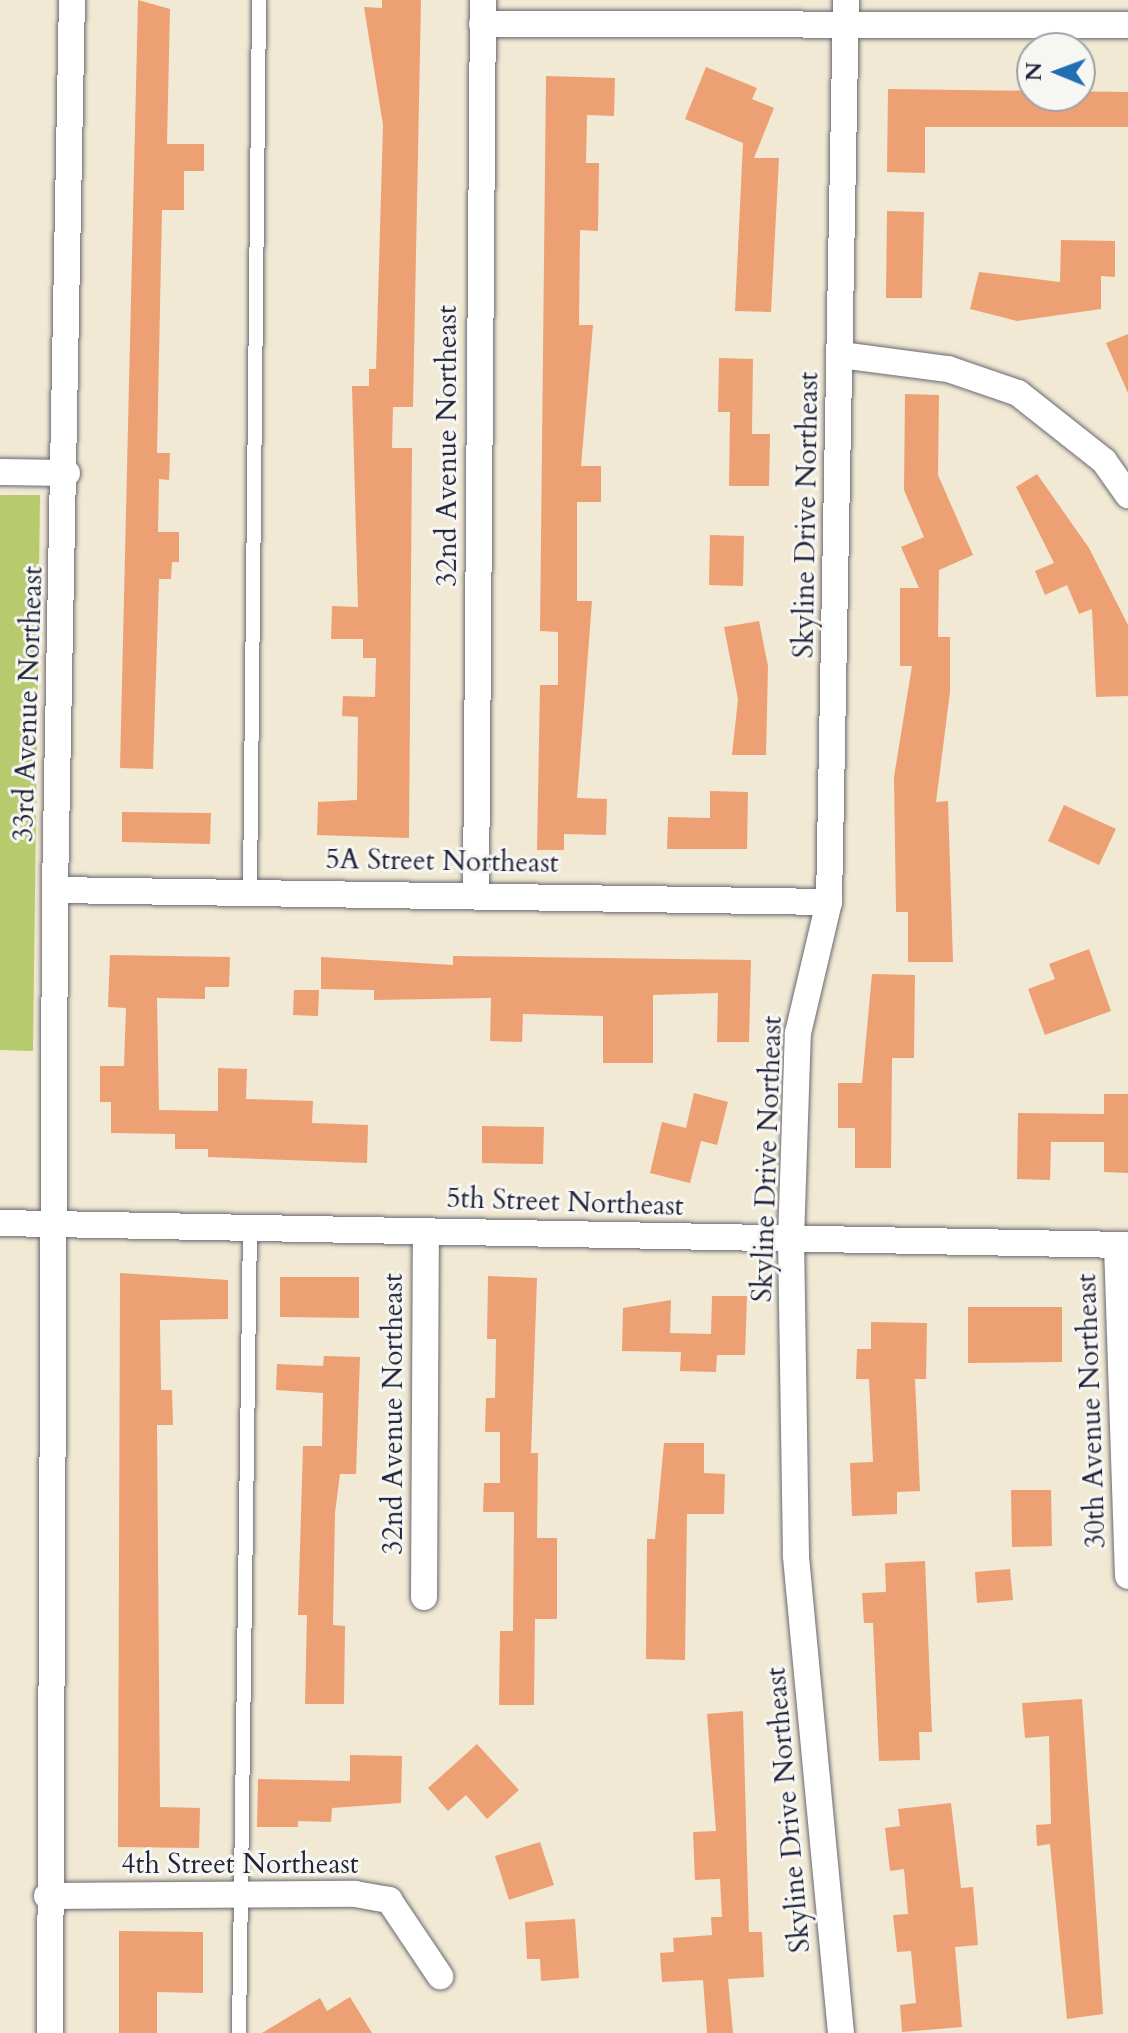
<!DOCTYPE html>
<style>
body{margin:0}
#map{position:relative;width:1128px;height:2033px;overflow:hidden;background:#f1e9d4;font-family:Cardo,serif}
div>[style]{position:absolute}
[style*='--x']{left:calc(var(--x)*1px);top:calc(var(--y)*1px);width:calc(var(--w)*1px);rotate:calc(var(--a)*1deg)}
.green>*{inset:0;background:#b7ca6e}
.building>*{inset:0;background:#eda073}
.roads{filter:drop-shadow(0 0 2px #6a6871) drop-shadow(0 0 2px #6a6871)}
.service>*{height:14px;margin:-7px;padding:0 7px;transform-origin:7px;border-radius:7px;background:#fff}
.minor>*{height:26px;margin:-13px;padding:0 13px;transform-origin:13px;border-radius:13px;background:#fff}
span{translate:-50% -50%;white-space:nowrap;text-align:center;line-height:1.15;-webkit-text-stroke:6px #f6f6f2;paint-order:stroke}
.street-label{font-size:28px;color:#22223b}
.north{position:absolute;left:1016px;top:32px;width:80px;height:80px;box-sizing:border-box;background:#f6f6f2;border:2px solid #a1a1a9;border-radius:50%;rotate:271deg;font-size:22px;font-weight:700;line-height:32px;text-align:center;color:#22223b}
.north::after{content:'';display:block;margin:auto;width:28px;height:36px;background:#1f6fb2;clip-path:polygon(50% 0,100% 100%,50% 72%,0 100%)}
</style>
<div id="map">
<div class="green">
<i style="clip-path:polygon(0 495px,40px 495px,33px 1051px,0 1050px)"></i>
</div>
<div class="building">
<i style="clip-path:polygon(138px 0,170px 9px,167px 144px,204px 144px,204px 171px,184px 171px,184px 210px,162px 210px,157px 453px,170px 453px,169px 480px,159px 479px,158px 532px,179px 532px,179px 562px,172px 562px,171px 579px,159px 579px,153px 769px,120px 768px)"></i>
<i style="clip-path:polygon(382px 0,421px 0,413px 407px,393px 407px,392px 448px,412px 448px,409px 838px,317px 835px,318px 802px,357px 800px,358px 717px,342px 716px,343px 696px,375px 697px,376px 658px,363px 658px,363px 639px,331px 639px,332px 606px,358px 607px,352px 386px,369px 386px,369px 369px,376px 369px,383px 125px,364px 7px,382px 8px)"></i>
<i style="clip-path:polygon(706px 67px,757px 88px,752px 99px,774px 108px,754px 158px,779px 158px,771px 312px,735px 311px,743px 143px,685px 119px)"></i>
<i style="clip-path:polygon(546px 76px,615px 78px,614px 116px,587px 115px,586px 163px,599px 163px,598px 231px,580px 230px,579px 325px,593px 325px,581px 466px,601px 466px,601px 502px,577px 502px,577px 601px,592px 601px,577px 798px,607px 799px,606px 835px,564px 834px,564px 850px,537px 850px,540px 685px,558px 685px,558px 632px,540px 631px)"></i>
<i style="clip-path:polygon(888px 89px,1128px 92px,1128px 127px,925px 127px,925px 173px,887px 172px)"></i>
<i style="clip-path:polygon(887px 211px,924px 212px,922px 298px,886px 298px)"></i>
<i style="clip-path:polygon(1061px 240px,1115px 241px,1115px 277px,1101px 276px,1101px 309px,1017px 321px,970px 309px,979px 272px,1060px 282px)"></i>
<i style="clip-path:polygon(1128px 334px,1128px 393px,1106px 343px)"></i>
<i style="clip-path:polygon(719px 358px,753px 359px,752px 434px,770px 434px,769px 486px,729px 486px,730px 412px,718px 412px)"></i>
<i style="clip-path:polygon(905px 394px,939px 395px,938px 475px,973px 555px,939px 570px,938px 637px,950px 637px,950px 692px,936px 802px,948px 801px,953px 962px,908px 962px,908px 912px,896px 912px,894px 777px,912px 666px,900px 666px,900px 588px,919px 588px,901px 547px,924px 537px,904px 490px)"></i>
<i style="clip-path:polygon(1037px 474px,1089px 548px,1128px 625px,1128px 696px,1096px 697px,1092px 609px,1079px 614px,1067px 585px,1045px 595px,1035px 571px,1054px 563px,1016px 487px)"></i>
<i style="clip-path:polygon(710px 535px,744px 536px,743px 586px,709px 585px)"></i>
<i style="clip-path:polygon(759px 621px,768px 666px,766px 755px,732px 755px,738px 699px,724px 627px)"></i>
<i style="clip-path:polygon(710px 791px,748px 792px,747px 849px,667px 849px,668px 817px,710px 818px)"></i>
<i style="clip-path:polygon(1064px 805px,1116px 829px,1099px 865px,1048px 841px)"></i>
<i style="clip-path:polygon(122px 812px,211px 813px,210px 844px,122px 842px)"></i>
<i style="clip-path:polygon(1089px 949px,1111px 1011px,1045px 1035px,1028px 989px,1055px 979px,1049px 964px)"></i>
<i style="clip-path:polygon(110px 955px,230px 957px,229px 987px,205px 987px,205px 999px,157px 998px,159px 1110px,218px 1111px,218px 1068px,247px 1069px,246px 1099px,313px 1101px,312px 1123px,368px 1125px,367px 1163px,208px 1157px,208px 1149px,175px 1149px,175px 1134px,111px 1133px,111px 1102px,100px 1102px,100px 1066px,124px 1066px,126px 1008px,108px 1007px)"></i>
<i style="clip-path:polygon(453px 956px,751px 960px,749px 1042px,717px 1042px,718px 993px,653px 995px,653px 1063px,603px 1063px,603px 1016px,523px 1014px,522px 1042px,490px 1041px,491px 998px,374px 1000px,374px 990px,321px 989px,321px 957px,453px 965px)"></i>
<i style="clip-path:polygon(872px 974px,915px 975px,914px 1058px,892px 1058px,891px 1168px,855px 1168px,855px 1128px,838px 1128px,838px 1083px,862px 1083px)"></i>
<i style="clip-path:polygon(294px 990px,319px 990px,318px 1016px,293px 1015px)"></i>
<i style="clip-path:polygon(694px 1093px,728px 1102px,717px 1145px,701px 1141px,690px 1183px,650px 1173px,662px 1122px,686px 1128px)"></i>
<i style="clip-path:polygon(1104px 1094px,1128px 1094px,1128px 1173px,1104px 1172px,1104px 1142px,1051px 1142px,1050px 1180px,1017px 1179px,1018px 1113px,1104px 1114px)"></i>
<i style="clip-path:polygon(482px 1126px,544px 1127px,543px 1164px,482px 1163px)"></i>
<i style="clip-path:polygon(120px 1273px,228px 1280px,228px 1319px,160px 1320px,161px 1390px,172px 1390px,173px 1425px,157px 1425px,160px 1807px,200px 1808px,199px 1848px,118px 1847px)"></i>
<i style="clip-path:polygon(488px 1276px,537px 1278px,531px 1453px,538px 1453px,537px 1538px,557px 1538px,557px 1619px,535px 1619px,534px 1705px,499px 1705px,500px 1631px,513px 1631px,514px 1512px,483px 1512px,484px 1483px,500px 1483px,500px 1432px,485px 1432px,486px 1398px,495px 1398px,496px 1339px,487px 1339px)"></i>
<i style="clip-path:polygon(280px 1277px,359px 1277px,359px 1318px,280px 1317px)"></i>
<i style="clip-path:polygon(712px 1296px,747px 1296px,745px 1355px,717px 1355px,716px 1372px,680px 1371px,681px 1352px,622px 1351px,623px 1308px,671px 1300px,670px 1333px,711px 1334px)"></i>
<i style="clip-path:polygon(968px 1307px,1062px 1307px,1062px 1362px,968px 1363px)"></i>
<i style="clip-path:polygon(871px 1322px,927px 1323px,926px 1379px,915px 1379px,920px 1491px,897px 1492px,897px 1514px,852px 1516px,850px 1463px,873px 1462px,869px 1379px,856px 1379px,857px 1349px,871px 1349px)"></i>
<i style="clip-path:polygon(324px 1356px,360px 1357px,356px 1474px,340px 1474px,335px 1513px,333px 1625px,345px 1626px,344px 1704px,305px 1704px,307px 1615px,298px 1615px,303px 1446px,322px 1446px,323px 1393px,276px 1390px,277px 1364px,323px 1366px)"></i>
<i style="clip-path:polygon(664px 1443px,704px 1443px,704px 1473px,725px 1474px,724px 1514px,687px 1514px,685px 1660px,646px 1659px,647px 1539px,655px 1539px)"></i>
<i style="clip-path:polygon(1011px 1490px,1051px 1490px,1052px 1546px,1012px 1547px)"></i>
<i style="clip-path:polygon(925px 1561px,932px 1732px,919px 1732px,920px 1760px,879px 1761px,873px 1623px,864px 1623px,862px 1593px,886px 1592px,885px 1563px)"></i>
<i style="clip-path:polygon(1010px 1569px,1013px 1600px,977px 1603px,975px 1572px)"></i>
<i style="clip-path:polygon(1082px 1699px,1103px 2014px,1067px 2019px,1050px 1844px,1037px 1846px,1036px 1825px,1051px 1824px,1049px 1736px,1025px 1738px,1022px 1703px)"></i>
<i style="clip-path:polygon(743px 1711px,749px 1932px,762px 1932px,764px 1977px,728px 1979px,733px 2033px,707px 2033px,703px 1980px,662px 1982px,660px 1953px,674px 1952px,673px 1938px,712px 1935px,711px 1917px,722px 1917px,720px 1879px,695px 1880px,693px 1832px,716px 1831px,707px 1714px)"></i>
<i style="clip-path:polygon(477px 1744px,519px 1790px,487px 1819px,466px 1795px,448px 1811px,428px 1788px)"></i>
<i style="clip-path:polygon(350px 1755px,402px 1756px,401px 1803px,332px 1808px,331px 1822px,298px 1821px,298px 1827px,257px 1827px,258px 1779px,350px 1781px)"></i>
<i style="clip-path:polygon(951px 1803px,961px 1888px,973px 1887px,978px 1945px,955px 1947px,962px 2027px,902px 2032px,900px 2005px,916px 2003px,911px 1951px,897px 1952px,893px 1915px,908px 1914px,904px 1869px,890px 1871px,885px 1828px,900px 1826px,898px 1809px)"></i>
<i style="clip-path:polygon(540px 1842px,554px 1885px,509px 1900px,495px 1856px)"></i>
<i style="clip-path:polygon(575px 1919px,579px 1978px,541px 1981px,540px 1959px,527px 1959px,525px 1922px)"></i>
<i style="clip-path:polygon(119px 1931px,203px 1932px,203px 1993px,157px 1992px,157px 2033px,119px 2033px)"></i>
<i style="clip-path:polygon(350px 1997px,372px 2033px,262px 2033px,320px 1998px,327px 2011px)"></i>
</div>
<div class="roads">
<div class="service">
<i style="--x:250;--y:891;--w:891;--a:-89.42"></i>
<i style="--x:239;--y:2033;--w:806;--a:-89.22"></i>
</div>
<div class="minor">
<i style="--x:482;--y:24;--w:646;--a:0.09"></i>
<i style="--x:841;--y:355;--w:108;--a:7.5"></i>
<i style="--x:948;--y:369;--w:74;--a:18.9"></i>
<i style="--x:1018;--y:393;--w:110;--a:38.3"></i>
<i style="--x:1104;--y:461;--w:42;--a:54.8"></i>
<i style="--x:0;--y:472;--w:67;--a:0.9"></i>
<i style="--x:55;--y:890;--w:774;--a:0.89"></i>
<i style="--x:476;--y:893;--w:893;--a:-89.55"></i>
<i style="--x:0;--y:1223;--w:1128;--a:1.12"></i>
<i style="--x:1117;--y:1245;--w:331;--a:88.1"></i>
<i style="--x:424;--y:1597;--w:366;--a:-89.7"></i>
<i style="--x:47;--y:1896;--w:308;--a:-0.4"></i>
<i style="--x:355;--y:1894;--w:35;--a:10"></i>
<i style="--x:389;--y:1900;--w:92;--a:56.1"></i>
<i style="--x:50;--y:2033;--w:1143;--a:-89.75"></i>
<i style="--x:55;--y:890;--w:890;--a:-88.91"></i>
<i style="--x:841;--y:2033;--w:479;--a:-95.4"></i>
<i style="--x:796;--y:1556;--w:316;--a:-90.9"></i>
<i style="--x:791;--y:1240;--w:207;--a:-88.1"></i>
<i style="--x:798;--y:1033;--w:135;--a:-76.7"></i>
<i style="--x:829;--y:902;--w:902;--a:-88.92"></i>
</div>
</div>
<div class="street-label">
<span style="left:447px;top:446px;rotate:-90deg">32nd Avenue Northeast</span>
<span style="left:806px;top:515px;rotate:-89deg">Skyline Drive Northeast</span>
<span style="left:28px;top:704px;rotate:-88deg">33rd Avenue Northeast</span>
<span style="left:442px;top:861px;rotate:1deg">5A Street Northeast</span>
<span style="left:767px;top:1159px;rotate:-88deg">Skyline Drive Northeast</span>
<span style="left:565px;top:1202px;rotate:2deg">5th Street Northeast</span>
<span style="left:1091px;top:1411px;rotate:-92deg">30th Avenue Northeast</span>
<span style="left:393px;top:1414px;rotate:-90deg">32nd Avenue Northeast</span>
<span style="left:788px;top:1810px;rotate:-95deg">Skyline Drive Northeast</span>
<span style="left:240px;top:1864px">4th Street Northeast</span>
</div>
<div class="north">N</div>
</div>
